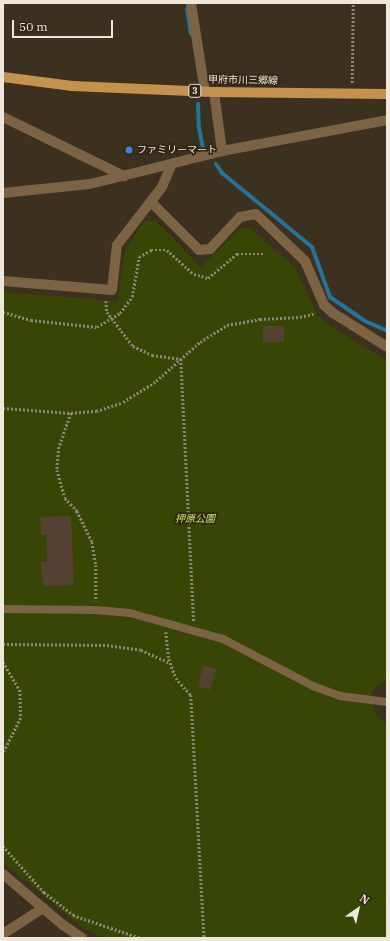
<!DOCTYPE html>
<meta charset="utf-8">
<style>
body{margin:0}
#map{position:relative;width:390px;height:941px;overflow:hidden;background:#3c301e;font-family:"IBM Plex Serif","Noto Sans JP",serif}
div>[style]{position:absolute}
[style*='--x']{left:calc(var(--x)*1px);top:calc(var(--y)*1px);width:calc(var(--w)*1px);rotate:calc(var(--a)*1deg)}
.green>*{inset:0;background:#374605}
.stream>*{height:4px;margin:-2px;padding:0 2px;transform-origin:2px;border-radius:2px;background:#23749d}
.building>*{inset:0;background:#554134}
.path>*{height:2.5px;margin-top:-1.25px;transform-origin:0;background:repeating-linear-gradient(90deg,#8f8677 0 2px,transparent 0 4px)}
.service>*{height:8px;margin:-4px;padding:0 4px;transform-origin:4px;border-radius:4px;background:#7c6344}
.minor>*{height:10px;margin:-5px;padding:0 5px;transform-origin:5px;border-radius:5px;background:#7c6344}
.tertiary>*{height:10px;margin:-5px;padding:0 5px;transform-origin:5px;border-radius:5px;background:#7c6344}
.primary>*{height:10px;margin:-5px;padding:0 5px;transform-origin:5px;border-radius:5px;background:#c4914e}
.dots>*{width:11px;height:11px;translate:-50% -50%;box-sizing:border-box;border:2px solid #322714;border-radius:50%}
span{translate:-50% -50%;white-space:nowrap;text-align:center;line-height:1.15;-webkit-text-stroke:3.5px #322714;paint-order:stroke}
.shield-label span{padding:1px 3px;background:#322714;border:1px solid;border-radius:3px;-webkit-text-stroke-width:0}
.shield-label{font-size:9px;color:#eee7db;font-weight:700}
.street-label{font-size:10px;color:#eee7db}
.poi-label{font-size:10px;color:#eee7db}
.left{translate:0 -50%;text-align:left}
.park-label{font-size:10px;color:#c6e76d;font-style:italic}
.frame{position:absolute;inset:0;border:4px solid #eee7db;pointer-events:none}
.north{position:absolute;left:338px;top:889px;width:40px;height:40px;-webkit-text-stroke:3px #322714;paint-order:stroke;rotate:34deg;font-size:11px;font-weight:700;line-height:16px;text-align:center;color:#eee7db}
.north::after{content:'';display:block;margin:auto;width:14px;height:18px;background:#eee7db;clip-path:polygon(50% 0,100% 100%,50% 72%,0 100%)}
.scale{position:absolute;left:12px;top:20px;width:101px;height:18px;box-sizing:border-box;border:2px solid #eee7db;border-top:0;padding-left:5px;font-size:12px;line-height:14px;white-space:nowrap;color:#eee7db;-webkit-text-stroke:3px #322714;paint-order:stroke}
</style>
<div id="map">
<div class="green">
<i style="clip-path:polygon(155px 220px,201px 267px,241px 228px,251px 228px,296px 269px,317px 315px,326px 323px,387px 361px,387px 678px,372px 691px,374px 712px,387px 726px,387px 938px,104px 938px,83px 928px,3px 862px,3px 292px,118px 301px,125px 251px,144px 221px)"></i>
</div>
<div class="stream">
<i style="--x:187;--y:9;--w:25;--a:81"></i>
<i style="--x:198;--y:104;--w:24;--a:88"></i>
<i style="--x:199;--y:128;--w:20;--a:79"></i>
<i style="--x:216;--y:164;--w:11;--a:56"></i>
<i style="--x:222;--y:173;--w:117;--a:39.4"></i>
<i style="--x:312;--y:247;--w:53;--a:70.2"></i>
<i style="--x:330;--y:297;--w:42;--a:34.4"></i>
<i style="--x:365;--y:321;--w:22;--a:24"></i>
</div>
<div class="building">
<i style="clip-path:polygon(263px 326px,284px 326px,284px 342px,263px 342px)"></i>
<i style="clip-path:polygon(71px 516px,74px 585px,43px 586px,41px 562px,47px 562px,46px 535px,41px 535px,40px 517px)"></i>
<i style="clip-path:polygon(204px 665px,216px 669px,210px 690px,198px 686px)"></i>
</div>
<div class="path">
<i style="--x:352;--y:83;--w:80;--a:-89.3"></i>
<i style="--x:106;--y:301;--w:11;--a:85"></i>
<i style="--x:107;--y:312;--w:43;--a:52.6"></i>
<i style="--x:133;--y:346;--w:21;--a:25"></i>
<i style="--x:152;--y:355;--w:29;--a:8"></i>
<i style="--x:181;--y:359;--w:262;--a:87.2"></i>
<i style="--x:3;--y:312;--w:29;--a:16"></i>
<i style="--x:31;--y:320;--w:66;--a:6.1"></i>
<i style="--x:97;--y:327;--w:27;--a:-31"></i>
<i style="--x:120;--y:313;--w:20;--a:-53"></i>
<i style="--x:132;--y:297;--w:41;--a:-80.1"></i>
<i style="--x:139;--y:257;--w:14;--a:-30"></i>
<i style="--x:151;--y:250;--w:16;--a:0"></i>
<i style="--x:167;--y:250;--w:36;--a:42"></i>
<i style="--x:194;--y:274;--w:15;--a:16"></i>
<i style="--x:208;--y:278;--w:38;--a:-40"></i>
<i style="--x:237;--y:254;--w:28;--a:0"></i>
<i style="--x:3;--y:408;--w:68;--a:4.2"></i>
<i style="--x:71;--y:413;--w:25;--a:-5"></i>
<i style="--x:96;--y:411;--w:28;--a:-18"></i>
<i style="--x:123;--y:402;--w:39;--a:-32"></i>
<i style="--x:156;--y:381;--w:59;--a:-41.6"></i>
<i style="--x:200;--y:342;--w:32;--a:-32"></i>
<i style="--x:227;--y:325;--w:34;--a:-10"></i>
<i style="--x:260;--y:319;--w:40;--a:-2.9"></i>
<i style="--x:300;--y:317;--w:16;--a:-14"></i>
<i style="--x:71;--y:413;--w:36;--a:109"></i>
<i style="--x:59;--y:447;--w:23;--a:95"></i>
<i style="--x:57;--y:470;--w:29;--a:74"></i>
<i style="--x:65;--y:498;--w:18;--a:47"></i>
<i style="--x:77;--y:511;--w:34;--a:64"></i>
<i style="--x:92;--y:542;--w:23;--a:80"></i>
<i style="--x:96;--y:565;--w:36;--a:90"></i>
<i style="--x:166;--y:632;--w:27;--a:84"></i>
<i style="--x:169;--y:659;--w:20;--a:70"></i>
<i style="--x:176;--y:678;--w:23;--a:49"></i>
<i style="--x:191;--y:695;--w:243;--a:86.9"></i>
<i style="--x:3;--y:644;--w:104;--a:0.6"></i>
<i style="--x:107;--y:645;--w:34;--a:8"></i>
<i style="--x:141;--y:650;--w:32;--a:24"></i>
<i style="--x:3;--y:662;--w:33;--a:59"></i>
<i style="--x:20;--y:690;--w:28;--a:88"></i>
<i style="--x:21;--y:718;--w:39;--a:117"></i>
<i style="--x:3;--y:846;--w:62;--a:48.3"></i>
<i style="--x:44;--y:892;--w:37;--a:38"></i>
<i style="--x:73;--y:915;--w:71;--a:18.9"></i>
</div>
<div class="service">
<i style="--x:3;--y:609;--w:93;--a:0.6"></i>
<i style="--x:96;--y:610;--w:34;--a:5"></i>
<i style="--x:130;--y:613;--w:97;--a:15.6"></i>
<i style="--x:223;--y:639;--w:102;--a:27.6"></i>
<i style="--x:313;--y:686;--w:29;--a:20"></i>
<i style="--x:340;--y:696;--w:47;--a:7.3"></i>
</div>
<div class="minor">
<i style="--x:191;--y:3;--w:90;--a:81.1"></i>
<i style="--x:214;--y:92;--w:60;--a:82.3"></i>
<i style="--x:3;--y:117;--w:135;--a:26"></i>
<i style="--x:3;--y:193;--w:87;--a:-5.9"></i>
<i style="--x:90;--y:184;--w:136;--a:-14"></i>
<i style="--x:222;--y:151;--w:168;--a:-10.6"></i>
<i style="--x:151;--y:202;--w:68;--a:45"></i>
<i style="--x:199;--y:250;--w:11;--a:-5"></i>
<i style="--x:210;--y:249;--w:44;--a:-46.8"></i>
<i style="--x:240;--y:217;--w:16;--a:-11"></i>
<i style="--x:256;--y:214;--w:68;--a:43.8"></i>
<i style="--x:305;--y:261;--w:48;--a:66.6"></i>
<i style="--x:324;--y:305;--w:12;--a:42"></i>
<i style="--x:333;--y:313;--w:64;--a:32.2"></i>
<i style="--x:3;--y:281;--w:109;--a:4.7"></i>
<i style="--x:112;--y:290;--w:45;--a:-83.7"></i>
<i style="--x:117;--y:245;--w:73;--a:-52.2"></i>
<i style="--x:162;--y:187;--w:25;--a:-67"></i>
<i style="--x:3;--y:934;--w:48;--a:-33"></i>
</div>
<div class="tertiary">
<i style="--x:3;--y:874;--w:79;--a:40.4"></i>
<i style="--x:63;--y:925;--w:23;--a:34"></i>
</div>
<div class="primary">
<i style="--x:3;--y:77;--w:70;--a:7.4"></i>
<i style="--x:72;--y:86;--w:142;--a:2.4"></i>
<i style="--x:214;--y:92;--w:173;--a:0.7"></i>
</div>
<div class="dots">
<i style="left:129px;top:150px;background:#3f7fe0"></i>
</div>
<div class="shield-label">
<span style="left:195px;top:91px">3</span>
</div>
<div class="street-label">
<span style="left:243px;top:80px;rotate:1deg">甲府市川三郷線</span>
</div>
<div class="poi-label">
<span class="left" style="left:137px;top:150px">ファミリーマート</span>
</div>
<div class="park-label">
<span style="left:195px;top:519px">押原公園</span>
</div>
<div class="frame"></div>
<div class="north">N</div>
<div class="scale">50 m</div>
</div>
